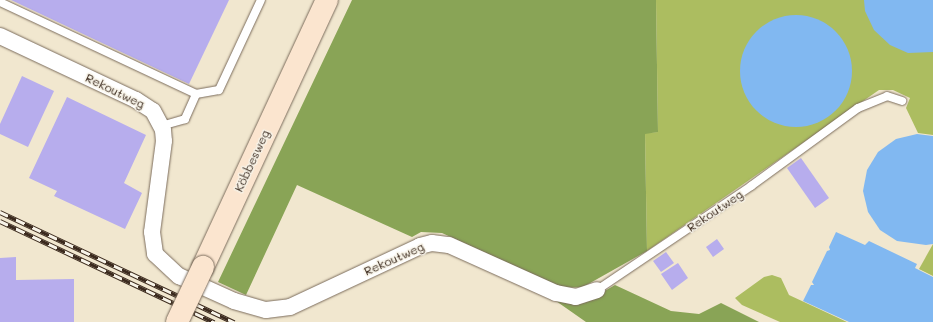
<!DOCTYPE html>
<meta charset="utf-8">
<style>
body{margin:0}
#map{position:relative;width:933px;height:322px;overflow:hidden;background:#f1e7cf;font-family:Mali,sans-serif}
div>[style]{position:absolute}
[style*='--x']{left:calc(var(--x)*1px);top:calc(var(--y)*1px);width:calc(var(--w)*1px);rotate:calc(var(--a)*1deg)}
.green>*{inset:0;background:#acbd60}
.forest>*{inset:0;background:#89a456}
.water>*{inset:0;background:#81b8f1}
.round{border-radius:50%}
.building>*{inset:0;background:#b7aded}
.roads{filter:drop-shadow(0 0 1px #7b6c5c) drop-shadow(0 0 1px #7b6c5c)}
.service>*{height:8px;margin:-4px;padding:0 4px;transform-origin:4px;border-radius:4px;background:#fff}
.minor>*{height:16px;margin:-8px;padding:0 8px;transform-origin:8px;border-radius:8px;background:#fff}
.secondary>*{height:22px;margin:-11px;padding:0 11px;transform-origin:11px;border-radius:11px;background:#fbe5cf}
.rail>*{height:4.5px;margin-top:-2.25px;transform-origin:0;background:repeating-linear-gradient(90deg,#f7f3e8 0 9px,#3b2a1e 0 18px);box-sizing:border-box;border-block:1px solid #3b2a1e}
.bridges{filter:drop-shadow(0 0 1px #7b6c5c) drop-shadow(0 0 1px #7b6c5c)}
.secondary-bridge>*{height:22px;margin:-11px;padding:0 11px;transform-origin:11px;border-radius:11px;background:#fbe5cf}
span{translate:-50% -50%;white-space:nowrap;text-align:center;line-height:1.15;-webkit-text-stroke:3px #f7f3e8;paint-order:stroke}
.street-label{font-size:12px;color:#3b2a1e}
</style>
<div id="map">
<div class="green">
<i style="clip-path:polygon(656px 0,933px 0,933px 135px,918px 133px,906px 108px,910px 98px,893px 90px,879px 90px,647px 251px,645px 133px,658px 132px)"></i>
<i style="clip-path:polygon(933px 244px,933px 276px,919px 269px)"></i>
<i style="clip-path:polygon(772px 275px,781px 278px,789px 295px,847px 322px,780px 322px,742px 305px,735px 298px,764px 277px)"></i>
</div>
<div class="forest">
<i style="clip-path:polygon(352px 0,656px 0,658px 132px,645px 134px,647px 251px,583px 287px,562px 288px,442px 233px,421px 232px,412px 237px,297px 185px,246px 295px,218px 282px)"></i>
<i style="clip-path:polygon(615px 285px,671px 311px,699px 314px,721px 303px,759px 322px,586px 322px,556px 301px,571px 304px,584px 303px)"></i>
</div>
<div class="water">
<i style="clip-path:polygon(864px 0,933px 0,933px 52px,908px 53px,890px 45px,874px 30px,865px 11px)"></i>
<i class="round" style="left:740px;top:15px;width:112px;height:112px"></i>
<i style="clip-path:polygon(917px 134px,933px 136px,933px 244px,926px 245px,897px 241px,880px 230px,868px 212px,863px 191px,867px 170px,878px 152px,896px 139px)"></i>
<i style="clip-path:polygon(836px 232px,865px 245px,869px 241px,917px 264px,915px 268px,933px 277px,933px 322px,849px 322px,803px 301px,811px 285px,814px 285px,812px 282px,827px 251px,830px 250px,829px 247px)"></i>
</div>
<div class="building">
<i style="clip-path:polygon(11px 0,229px 0,189px 84px)"></i>
<i style="clip-path:polygon(22px 76px,54px 91px,28px 147px,0 134px,0 124px)"></i>
<i style="clip-path:polygon(67px 97px,146px 135px,124px 183px,142px 193px,125px 229px,54px 196px,57px 191px,29px 178px)"></i>
<i style="clip-path:polygon(801px 158px,829px 198px,815px 208px,787px 168px)"></i>
<i style="clip-path:polygon(717px 239px,724px 249px,713px 257px,706px 247px)"></i>
<i style="clip-path:polygon(666px 252px,674px 263px,661px 272px,653px 261px)"></i>
<i style="clip-path:polygon(16px 257px,16px 280px,74px 279px,74px 322px,0 322px,0 258px)"></i>
<i style="clip-path:polygon(678px 263px,688px 278px,672px 290px,661px 274px)"></i>
</div>
<div class="roads">
<div class="service">
<i style="--x:0;--y:2;--w:217;--a:25.1"></i>
<i style="--x:196;--y:94;--w:23;--a:-10"></i>
<i style="--x:219;--y:90;--w:99;--a:-65"></i>
<i style="--x:161;--y:126;--w:25;--a:-16"></i>
<i style="--x:185;--y:119;--w:27;--a:-66"></i>
<i style="--x:597;--y:290;--w:186;--a:-34"></i>
<i style="--x:751;--y:186;--w:132;--a:-36.1"></i>
<i style="--x:858;--y:108;--w:31;--a:-22"></i>
<i style="--x:887;--y:96;--w:16;--a:18"></i>
</div>
<div class="minor">
<i style="--x:0;--y:36;--w:150;--a:25.2"></i>
<i style="--x:136;--y:100;--w:20;--a:33"></i>
<i style="--x:153;--y:111;--w:21;--a:62"></i>
<i style="--x:163;--y:130;--w:11;--a:85"></i>
<i style="--x:164;--y:141;--w:92;--a:97.5"></i>
<i style="--x:152;--y:232;--w:22;--a:82"></i>
<i style="--x:155;--y:254;--w:33;--a:43"></i>
<i style="--x:179;--y:276;--w:60;--a:24.4"></i>
<i style="--x:234;--y:301;--w:33;--a:16"></i>
<i style="--x:266;--y:310;--w:24;--a:-7"></i>
<i style="--x:290;--y:307;--w:144;--a:-25.1"></i>
<i style="--x:420;--y:246;--w:12;--a:-14"></i>
<i style="--x:432;--y:243;--w:17;--a:7"></i>
<i style="--x:449;--y:245;--w:117;--a:24.2"></i>
<i style="--x:556;--y:293;--w:20;--a:11"></i>
<i style="--x:576;--y:297;--w:22;--a:-18"></i>
</div>
<div class="secondary">
<i style="--x:203;--y:267;--w:294;--a:-65.1"></i>
</div>
</div>
<div class="rail">
<i style="--x:0;--y:212;--w:259;--a:25.2"></i>
<i style="--x:0;--y:221;--w:237;--a:25.3"></i>
</div>
<div class="bridges">
<div class="secondary-bridge">
<i style="--x:177;--y:322;--w:61;--a:-64.7"></i>
</div>
</div>
<div class="street-label">
<span style="left:115px;top:91px;rotate:26deg">Rekoutweg</span>
<span style="left:252px;top:161px;rotate:-65deg">Köbbesweg</span>
<span style="left:715px;top:211px;rotate:-34deg">Rekoutweg</span>
<span style="left:394px;top:259px;rotate:-24deg">Rekoutweg</span>
</div>
</div>
